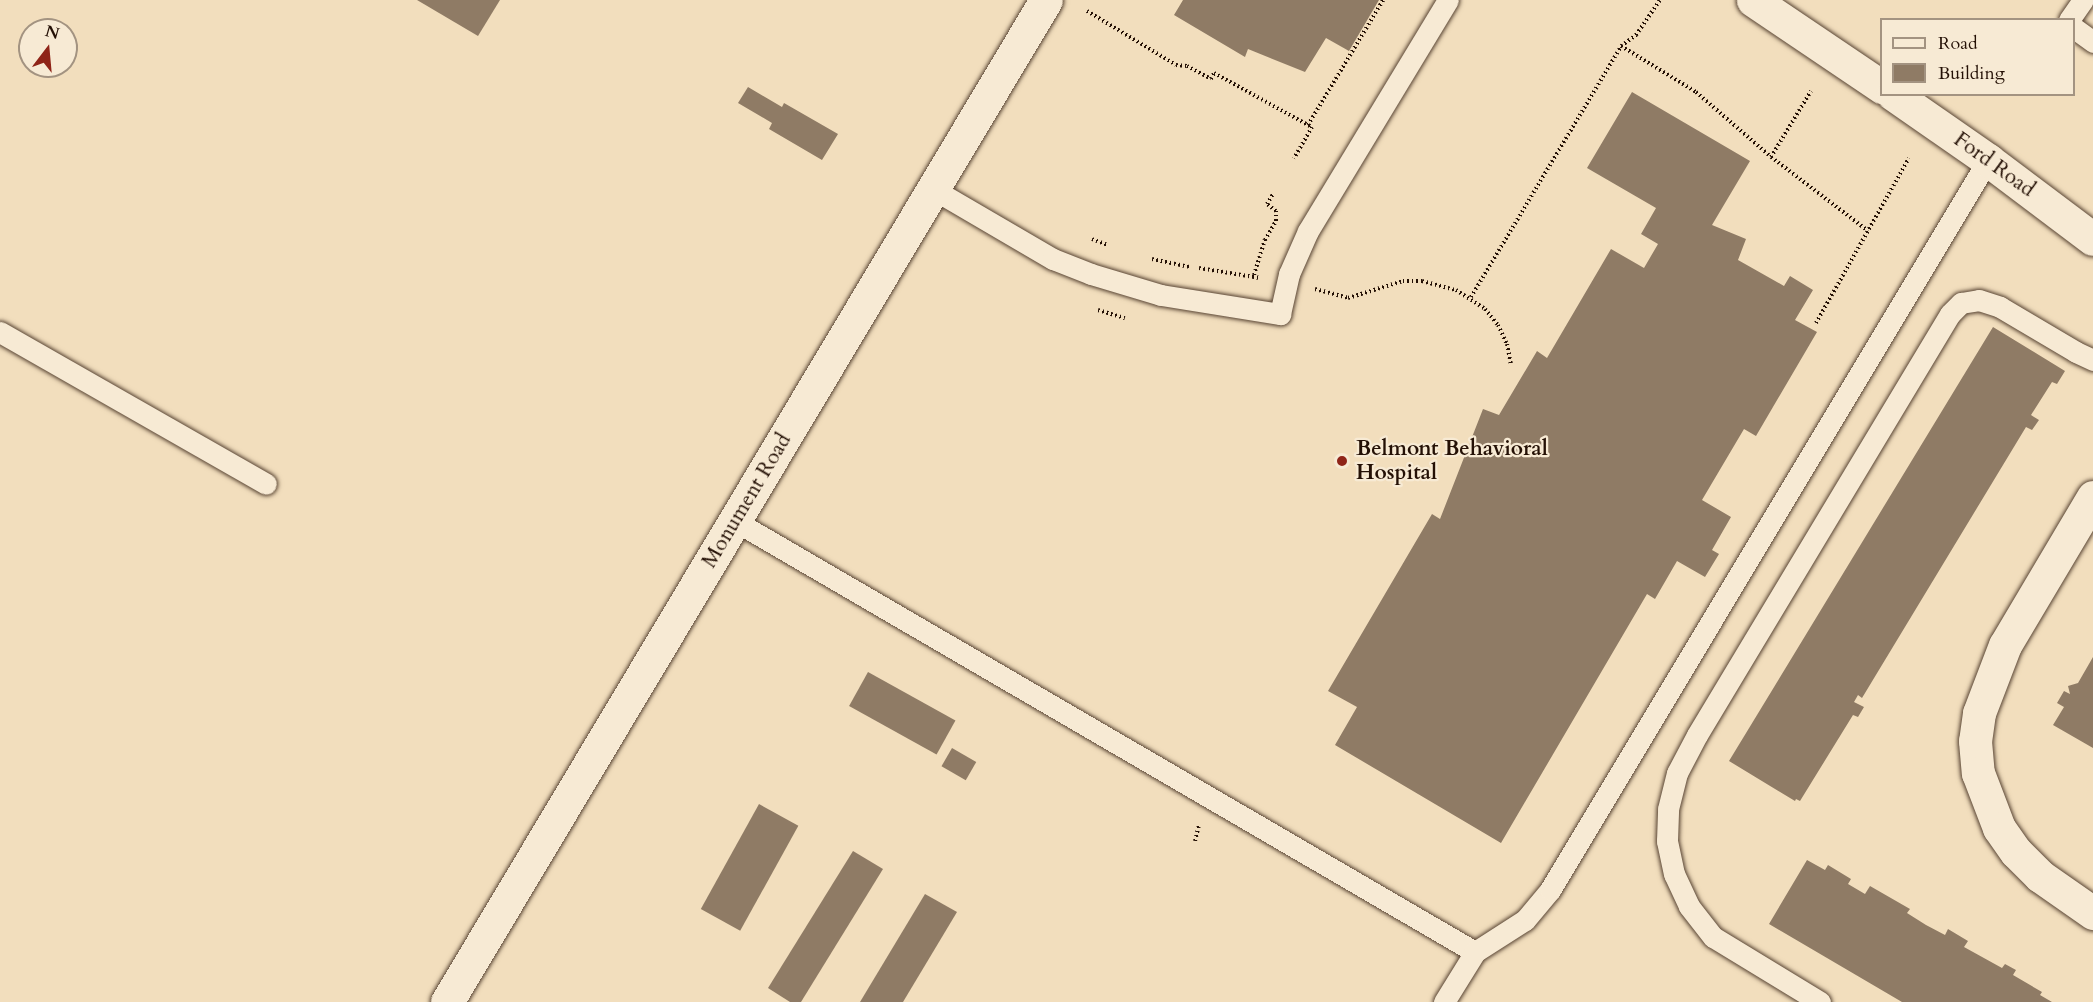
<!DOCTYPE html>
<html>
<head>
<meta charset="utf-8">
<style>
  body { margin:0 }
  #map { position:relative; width:2093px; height:1002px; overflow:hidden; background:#f2debd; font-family:Cardo,serif }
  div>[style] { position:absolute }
  .building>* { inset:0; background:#8f7b65; transform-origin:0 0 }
  .path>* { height:4px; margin-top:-2px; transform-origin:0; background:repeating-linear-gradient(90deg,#241005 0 1.5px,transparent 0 4.5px) }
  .roads { filter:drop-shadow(0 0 2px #584433) drop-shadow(0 0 2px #584433) }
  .service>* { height:21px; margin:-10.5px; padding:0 10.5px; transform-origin:10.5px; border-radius:10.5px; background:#f7ead4 }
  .minor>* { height:33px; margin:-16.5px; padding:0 16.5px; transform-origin:16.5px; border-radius:16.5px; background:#f7ead4 }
  .tertiary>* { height:33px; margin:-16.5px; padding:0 16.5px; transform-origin:16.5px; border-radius:16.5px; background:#f7ead4 }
  .secondary>* { height:33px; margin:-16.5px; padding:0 16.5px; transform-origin:16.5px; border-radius:16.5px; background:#f7ead4 }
  .dots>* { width:16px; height:16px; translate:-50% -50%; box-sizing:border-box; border:3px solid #f7ead4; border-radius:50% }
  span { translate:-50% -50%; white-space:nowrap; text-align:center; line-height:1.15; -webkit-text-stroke:4.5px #f7ead4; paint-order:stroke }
  .street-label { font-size:21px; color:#241005 }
  .poi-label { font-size:21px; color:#241005; font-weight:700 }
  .left { translate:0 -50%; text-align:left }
  .legend { position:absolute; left:1880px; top:18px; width:195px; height:78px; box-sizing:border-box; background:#f7ead4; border:2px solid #a39381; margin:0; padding:8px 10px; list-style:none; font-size:18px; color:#241005 }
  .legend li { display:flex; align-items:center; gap:12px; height:30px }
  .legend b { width:30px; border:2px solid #a39381 }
  .north { position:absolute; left:18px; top:18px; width:60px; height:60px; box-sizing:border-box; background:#f7ead4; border:2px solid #a39381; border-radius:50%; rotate:16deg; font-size:16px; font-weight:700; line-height:24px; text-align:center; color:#241005 }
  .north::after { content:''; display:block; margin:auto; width:21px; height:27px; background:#8f2418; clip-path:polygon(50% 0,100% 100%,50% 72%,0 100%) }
</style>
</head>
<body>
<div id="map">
  <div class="building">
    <div style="clip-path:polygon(417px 0,500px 0,478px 36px)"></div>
    <div style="clip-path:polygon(1183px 0,1379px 0,1349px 51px,1326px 38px,1305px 72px,1248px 49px,1245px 57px,1174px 15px)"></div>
    <div style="clip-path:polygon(748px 87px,782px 107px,784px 103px,838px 134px,822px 160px,769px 129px,772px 123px,738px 103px)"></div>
    <div style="clip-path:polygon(1632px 92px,1750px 161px,1712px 225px,1746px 239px,1738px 260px,1784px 286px,1790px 276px,1813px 290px,1795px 320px,1817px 332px,1756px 436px,1744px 429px,1702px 500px,1731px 517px,1712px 550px,1719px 554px,1705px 577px,1677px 561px,1655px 599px,1647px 594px,1501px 843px,1335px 745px,1357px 707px,1328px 691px,1432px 514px,1440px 519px,1483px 409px,1499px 415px,1537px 351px,1547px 358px,1611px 249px,1644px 268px,1658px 244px,1641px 234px,1656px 208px,1587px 168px)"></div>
    <div style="clip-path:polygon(1993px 327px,2065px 371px,2057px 384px,2052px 382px,2031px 415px,2039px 420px,2032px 430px,2026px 427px,1862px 698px,1858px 695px,1854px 702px,1864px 707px,1858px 717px,1853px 715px,1800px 801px,1796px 799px,1795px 801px,1729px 761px)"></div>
    <div style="clip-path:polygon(2093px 657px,2093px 748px,2053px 725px,2064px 707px,2057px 703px,2064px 691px,2070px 694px,2068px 686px,2078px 683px)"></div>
    <div style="left:868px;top:672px;width:100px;height:39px;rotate:29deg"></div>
    <div style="left:952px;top:748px;width:28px;height:21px;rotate:30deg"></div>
    <div style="left:759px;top:804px;width:45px;height:120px;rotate:29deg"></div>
    <div style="clip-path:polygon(853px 851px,883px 869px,801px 1002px,790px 1002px,768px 988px)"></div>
    <div style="clip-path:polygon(1807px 860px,1825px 870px,1828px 865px,1851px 879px,1848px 884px,1865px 894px,1870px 886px,1910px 909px,1907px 913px,1926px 925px,1945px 935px,1948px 929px,1968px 941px,1964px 947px,2002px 968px,2005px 964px,2016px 970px,2013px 975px,2042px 992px,2040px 995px,2052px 1002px,1902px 1002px,1769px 924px)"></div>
    <div style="clip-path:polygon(925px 894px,957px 912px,903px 1002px,860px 1002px)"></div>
  </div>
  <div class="path">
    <div style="left:1087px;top:11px;width:104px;rotate:31.2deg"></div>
    <div style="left:1176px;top:65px;width:11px;rotate:5deg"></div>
    <div style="left:1187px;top:66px;width:27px;rotate:28deg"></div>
    <div style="left:1211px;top:79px;width:7px;rotate:-63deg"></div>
    <div style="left:1214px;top:73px;width:112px;rotate:28.9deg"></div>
    <div style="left:1312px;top:127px;width:36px;rotate:120deg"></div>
    <div style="left:1621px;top:46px;width:88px;rotate:31.5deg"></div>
    <div style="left:1696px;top:92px;width:99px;rotate:40.9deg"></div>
    <div style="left:1771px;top:157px;width:77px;rotate:-58.8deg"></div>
    <div style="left:1308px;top:125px;width:146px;rotate:-59deg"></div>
    <div style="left:1771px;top:157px;width:122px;rotate:37.3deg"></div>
    <div style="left:1092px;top:239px;width:17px;rotate:21deg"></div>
    <div style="left:1152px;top:259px;width:38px;rotate:12deg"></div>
    <div style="left:1199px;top:268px;width:62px;rotate:9.3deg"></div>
    <div style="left:1254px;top:275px;width:37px;rotate:-73deg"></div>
    <div style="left:1265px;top:240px;width:22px;rotate:-60deg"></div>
    <div style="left:1276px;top:221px;width:10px;rotate:-90deg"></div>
    <div style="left:1276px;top:211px;width:11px;rotate:-142deg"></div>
    <div style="left:1267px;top:204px;width:12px;rotate:-59deg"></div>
    <div style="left:1315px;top:289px;width:34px;rotate:15deg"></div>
    <div style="left:1348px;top:298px;width:58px;rotate:-17.2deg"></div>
    <div style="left:1403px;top:281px;width:19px"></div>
    <div style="left:1422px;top:281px;width:35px;rotate:15deg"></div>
    <div style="left:1456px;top:290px;width:35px;rotate:33deg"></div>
    <div style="left:1485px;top:309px;width:21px;rotate:51deg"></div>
    <div style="left:1498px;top:325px;width:21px;rotate:65deg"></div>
    <div style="left:1507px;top:344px;width:20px;rotate:79deg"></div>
    <div style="left:1471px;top:297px;width:292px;rotate:-59.1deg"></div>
    <div style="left:1621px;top:46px;width:19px;rotate:-36deg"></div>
    <div style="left:1636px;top:35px;width:42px;rotate:-55.6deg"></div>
    <div style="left:1098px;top:310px;width:28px;rotate:17deg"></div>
    <div style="left:1816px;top:323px;width:189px;rotate:-60.6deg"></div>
    <div style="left:1195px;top:841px;width:16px;rotate:-76deg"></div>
  </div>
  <div class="roads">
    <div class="service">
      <div style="left:2069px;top:20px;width:24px;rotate:-55deg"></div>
      <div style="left:2074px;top:28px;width:24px;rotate:36deg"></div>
      <div style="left:933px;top:189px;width:139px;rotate:30.3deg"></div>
      <div style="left:1053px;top:259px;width:41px;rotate:21.5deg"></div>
      <div style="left:1091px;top:274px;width:73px;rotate:16.7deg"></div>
      <div style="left:1161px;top:295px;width:121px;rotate:9.1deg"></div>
      <div style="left:1280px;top:314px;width:41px;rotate:-77.3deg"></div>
      <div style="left:1289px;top:274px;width:47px;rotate:-66.2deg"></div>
      <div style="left:1308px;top:231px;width:270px;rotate:-58.8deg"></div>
      <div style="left:0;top:332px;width:306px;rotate:29.7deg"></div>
      <div style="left:735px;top:521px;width:856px;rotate:30.22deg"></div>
      <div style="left:1444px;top:1002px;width:59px;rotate:-58.2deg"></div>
      <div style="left:1475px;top:952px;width:59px;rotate:-32.6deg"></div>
      <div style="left:1525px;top:920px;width:39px;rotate:-50deg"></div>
      <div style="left:1550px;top:890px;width:851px;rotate:-59.04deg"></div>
      <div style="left:1820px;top:1002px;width:125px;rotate:-148.7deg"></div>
      <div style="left:1713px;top:937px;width:39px;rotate:-128deg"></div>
      <div style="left:1689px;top:906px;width:35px;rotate:-115deg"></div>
      <div style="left:1674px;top:874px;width:34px;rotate:-102deg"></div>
      <div style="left:1667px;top:841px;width:32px;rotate:-88deg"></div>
      <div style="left:1668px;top:809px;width:37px;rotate:-76deg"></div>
      <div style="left:1677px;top:773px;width:43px;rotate:-62.2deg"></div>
      <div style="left:1697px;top:735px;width:491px;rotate:-59deg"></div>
      <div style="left:1950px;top:314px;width:16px;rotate:-45deg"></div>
      <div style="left:1961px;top:303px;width:18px;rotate:-9deg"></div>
      <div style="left:1979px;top:300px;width:22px;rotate:18deg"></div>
      <div style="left:2000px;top:307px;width:88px;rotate:30.6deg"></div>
      <div style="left:2076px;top:352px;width:19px;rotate:25deg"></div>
    </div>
    <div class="minor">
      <div style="left:2093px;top:497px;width:172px;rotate:120.7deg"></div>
      <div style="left:2005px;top:645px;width:73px;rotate:110.9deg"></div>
      <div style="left:1979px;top:713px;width:28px;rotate:98deg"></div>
      <div style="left:1975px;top:741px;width:32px;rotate:85deg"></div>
      <div style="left:1978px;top:773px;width:59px;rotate:69.1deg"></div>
      <div style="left:1999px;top:828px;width:29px;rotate:55deg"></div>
      <div style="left:2016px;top:852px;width:34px;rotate:45deg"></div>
      <div style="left:2040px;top:876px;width:65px;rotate:34.9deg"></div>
    </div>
    <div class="tertiary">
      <div style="left:447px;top:1002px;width:1167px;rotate:-59.13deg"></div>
    </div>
    <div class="secondary">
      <div style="left:1753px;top:0;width:156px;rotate:34deg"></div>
      <div style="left:1893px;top:94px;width:116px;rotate:34.8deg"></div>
      <div style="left:1988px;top:160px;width:131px;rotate:37deg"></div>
    </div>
  </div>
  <div class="dots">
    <div style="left:1342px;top:461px;background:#8f2418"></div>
  </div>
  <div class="street-label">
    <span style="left:1994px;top:165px;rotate:36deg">Ford Road</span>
    <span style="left:747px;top:501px;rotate:-59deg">Monument Road</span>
  </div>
  <div class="poi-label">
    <span class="left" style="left:1356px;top:461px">Belmont Behavioral<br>Hospital</span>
  </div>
  <ul class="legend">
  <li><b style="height:8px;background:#f7ead4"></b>Road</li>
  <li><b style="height:16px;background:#8f7b65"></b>Building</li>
  </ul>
  <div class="north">N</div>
</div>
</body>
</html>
